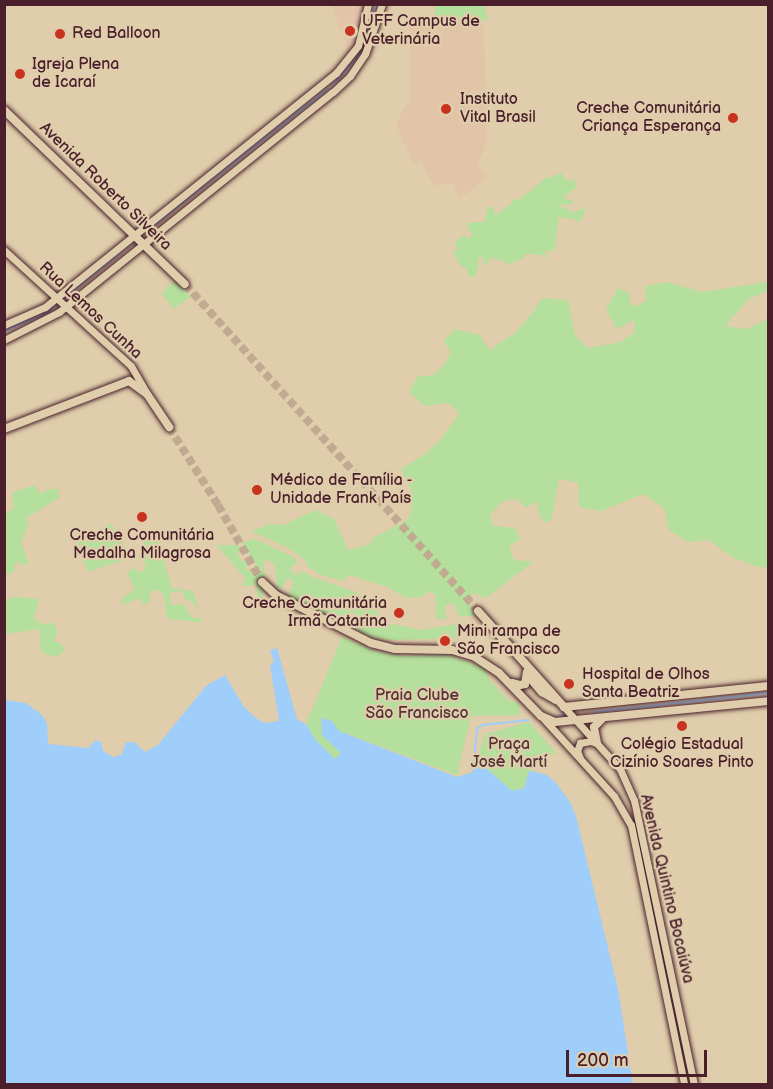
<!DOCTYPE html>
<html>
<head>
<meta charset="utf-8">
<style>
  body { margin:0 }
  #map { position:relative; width:773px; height:1089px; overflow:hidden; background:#dfcdab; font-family:"Balsamiq Sans",sans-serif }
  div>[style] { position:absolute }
  .built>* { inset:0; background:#e2c4a8 }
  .green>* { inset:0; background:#b5df9c }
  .water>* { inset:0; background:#9fcefb }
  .stream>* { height:1.5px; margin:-0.75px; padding:0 0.75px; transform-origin:0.75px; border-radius:0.75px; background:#9fcefb }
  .primary-tunnel>* { height:8px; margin-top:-4px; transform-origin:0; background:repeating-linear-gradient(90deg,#c1aa91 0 8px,transparent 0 12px) }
  .roads { filter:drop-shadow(0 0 2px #4a1f2b) drop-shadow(0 0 2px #4a1f2b) }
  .secondary>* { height:7px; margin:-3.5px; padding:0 3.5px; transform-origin:3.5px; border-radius:3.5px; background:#dfcdab }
  .primary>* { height:8px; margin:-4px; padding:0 4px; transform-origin:4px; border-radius:4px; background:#dfcdab }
  .dots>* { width:16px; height:16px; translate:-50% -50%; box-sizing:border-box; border:3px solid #dfcdab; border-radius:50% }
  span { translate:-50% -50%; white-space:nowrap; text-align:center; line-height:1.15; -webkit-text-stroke:4.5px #dfcdab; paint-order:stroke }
  .poi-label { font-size:16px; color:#4a1f2b }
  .left { translate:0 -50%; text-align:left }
  .right { translate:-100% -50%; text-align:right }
  .street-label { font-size:16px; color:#4a1f2b }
  .park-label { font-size:16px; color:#553236 }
  .frame { position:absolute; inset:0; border:6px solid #4a1f2b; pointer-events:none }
  .scale { position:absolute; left:566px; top:1050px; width:141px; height:27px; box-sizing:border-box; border:3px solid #4a1f2b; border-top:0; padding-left:8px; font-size:18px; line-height:21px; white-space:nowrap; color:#4a1f2b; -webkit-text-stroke:4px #dfcdab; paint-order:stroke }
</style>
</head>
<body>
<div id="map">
  <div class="built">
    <div style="clip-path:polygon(331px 5px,365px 5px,357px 37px,349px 51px)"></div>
    <div style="clip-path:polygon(414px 19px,482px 23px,484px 26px,487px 143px,478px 163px,486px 178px,459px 199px,453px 184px,433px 185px,421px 161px,413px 164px,396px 124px,406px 104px,410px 103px,409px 24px,410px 20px)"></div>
  </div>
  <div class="green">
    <div style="clip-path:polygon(435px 5px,484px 5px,488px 20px,434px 16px)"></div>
    <div style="clip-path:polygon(561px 172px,567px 181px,573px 179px,577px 187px,564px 197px,567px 201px,573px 199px,573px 204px,558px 205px,560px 208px,564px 206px,565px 209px,570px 209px,570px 213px,586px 208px,582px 220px,576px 222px,575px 219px,559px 217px,555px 250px,545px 251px,546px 260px,543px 255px,525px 254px,524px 258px,509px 264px,491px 257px,487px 265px,482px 263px,485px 259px,480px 256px,477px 262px,479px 264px,475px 277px,469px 277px,466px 268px,461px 266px,453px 252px,458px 249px,454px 243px,459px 238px,465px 235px,469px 239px,473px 234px,469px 231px,467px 223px,484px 222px,488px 206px,495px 208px,493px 211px,496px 215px,512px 203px,511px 200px,520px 199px,547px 177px,551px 178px)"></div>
    <div style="clip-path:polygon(174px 280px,191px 296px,174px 309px,162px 294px)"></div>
    <div style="clip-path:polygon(667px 282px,702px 292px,768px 282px,768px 290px,749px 299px,725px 326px,747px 329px,768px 319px,768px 568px,755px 566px,732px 557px,709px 540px,688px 542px,669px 530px,664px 508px,643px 494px,601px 511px,579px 507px,578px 483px,559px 479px,552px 519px,545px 523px,539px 515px,537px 501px,526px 508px,517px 499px,503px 501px,490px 514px,493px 526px,515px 528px,521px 539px,509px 546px,514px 560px,533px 562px,486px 598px,475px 593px,466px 599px,478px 615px,460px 617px,453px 603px,444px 606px,447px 619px,436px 619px,436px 595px,429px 591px,421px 597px,407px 598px,387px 587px,349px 575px,343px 581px,321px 575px,309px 568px,303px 558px,288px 548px,251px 531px,270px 524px,284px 525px,315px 510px,334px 519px,348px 550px,370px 544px,373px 538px,407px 520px,411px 512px,412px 493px,401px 469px,425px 454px,440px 440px,459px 414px,449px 403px,425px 406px,409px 392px,418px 376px,432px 376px,445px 364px,451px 352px,444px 341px,455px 329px,480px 335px,489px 350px,514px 334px,531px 315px,542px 298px,568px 300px,575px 335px,588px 348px,621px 342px,635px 332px,634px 320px,617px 329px,606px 309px,618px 288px,630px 294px,630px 303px,636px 307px,646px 300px,645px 286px)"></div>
    <div style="clip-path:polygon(34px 485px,41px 494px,49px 489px,58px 489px,60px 497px,25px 519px,29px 523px,21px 543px,29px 563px,22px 566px,19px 562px,14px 564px,15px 570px,5px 576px,5px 514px,14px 508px,12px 493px)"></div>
    <div style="clip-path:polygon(111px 523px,129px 555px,127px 559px,88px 572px,77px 542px)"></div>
    <div style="clip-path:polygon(148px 533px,156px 534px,172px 588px,193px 591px,199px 611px,192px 601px,185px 600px,182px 591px,171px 592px,170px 605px,183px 604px,192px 618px,202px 618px,201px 622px,167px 619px,164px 596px,159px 590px,149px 591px,151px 601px,143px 605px,140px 598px,121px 605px,122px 599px,135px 589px,127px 574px,133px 568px,142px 573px,147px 564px,138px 558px)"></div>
    <div style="clip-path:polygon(255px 539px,295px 558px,297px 563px,290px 568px,296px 575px,304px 571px,310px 576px,358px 593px,387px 623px,386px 626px,393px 624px,421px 630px,463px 623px,460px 638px,390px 640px,368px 636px,352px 629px,358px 616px,351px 611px,344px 626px,288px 599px,293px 582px,288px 577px,281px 589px,277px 589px,275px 564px,266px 559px,263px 565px,266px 580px,262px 587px,263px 600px,258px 598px,256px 585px,242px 586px,245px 578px,216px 545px,237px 545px,241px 551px,237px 553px,241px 561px,245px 560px,248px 564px,246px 570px,252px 571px,256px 563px,242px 543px)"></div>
    <div style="clip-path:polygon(12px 597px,39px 599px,34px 618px,42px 624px,54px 623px,57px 633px,54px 642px,59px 642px,65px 649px,59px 656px,46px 655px,41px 650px,39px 629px,5px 634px,5px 601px)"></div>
    <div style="clip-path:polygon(342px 637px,375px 651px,405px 656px,444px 654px,481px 666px,488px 671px,488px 678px,509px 701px,519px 703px,520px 715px,471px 716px,457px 775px,339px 731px,322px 718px,341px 753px,335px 759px,315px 739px,306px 724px)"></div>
    <div style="clip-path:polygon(529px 722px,557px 754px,538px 755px,526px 785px,515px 792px,505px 787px,477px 760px,485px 734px)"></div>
  </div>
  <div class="water">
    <div style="clip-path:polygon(277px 648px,297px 719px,307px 725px,315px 739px,335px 759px,341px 753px,322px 735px,321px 718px,332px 721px,339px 731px,457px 777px,473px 772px,477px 760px,512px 791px,524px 788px,529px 772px,532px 771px,547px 775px,556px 783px,570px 802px,576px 816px,618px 989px,633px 1084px,5px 1084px,5px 700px,26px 703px,42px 715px,47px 723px,48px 744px,88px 748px,96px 740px,101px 742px,103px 751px,113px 757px,121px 755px,126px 742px,134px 742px,145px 752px,158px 745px,206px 686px,225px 675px,244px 707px,256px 718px,264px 723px,279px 721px,270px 665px,274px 662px,270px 650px)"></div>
  </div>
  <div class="stream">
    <div style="left:333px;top:85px;width:40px;rotate:-49deg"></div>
    <div style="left:359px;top:55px;width:53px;rotate:-72.6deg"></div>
    <div style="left:149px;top:229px;width:227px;rotate:-38deg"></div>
    <div style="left:63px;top:299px;width:89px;rotate:-39.1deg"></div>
    <div style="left:4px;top:331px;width:44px;rotate:-22.5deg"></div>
    <div style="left:45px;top:314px;width:16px;rotate:-40deg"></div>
    <div style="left:594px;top:712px;width:175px;rotate:-6.2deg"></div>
    <div style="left:558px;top:716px;width:9px;rotate:-6deg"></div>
    <div style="left:473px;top:772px;width:43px;rotate:-84.7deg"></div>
    <div style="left:477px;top:729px;width:6px;rotate:-39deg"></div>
    <div style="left:482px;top:725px;width:47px;rotate:-6.1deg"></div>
  </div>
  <div class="primary-tunnel">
    <div style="left:185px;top:284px;width:439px;rotate:48.1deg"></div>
    <div style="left:169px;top:427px;width:92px;rotate:57.9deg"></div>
    <div style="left:218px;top:505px;width:89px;rotate:60.3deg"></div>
  </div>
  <div class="roads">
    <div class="secondary">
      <div style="left:4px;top:250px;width:172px;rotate:42.4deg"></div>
      <div style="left:131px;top:366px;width:32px;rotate:60deg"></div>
      <div style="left:4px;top:325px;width:45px;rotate:-23.7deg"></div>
      <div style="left:45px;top:307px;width:373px;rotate:-38.8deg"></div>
      <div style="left:336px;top:73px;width:35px;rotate:-51deg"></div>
      <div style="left:358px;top:46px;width:43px;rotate:-76.6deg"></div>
      <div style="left:4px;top:340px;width:62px;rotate:-27deg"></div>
      <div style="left:59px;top:312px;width:351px;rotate:-38.8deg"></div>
      <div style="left:333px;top:92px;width:23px;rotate:-43deg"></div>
      <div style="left:350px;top:76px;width:27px;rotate:-56deg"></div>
      <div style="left:365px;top:54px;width:53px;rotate:-71.2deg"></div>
      <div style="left:564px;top:707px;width:84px;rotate:47.9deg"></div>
      <div style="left:620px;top:769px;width:34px;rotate:66deg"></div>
      <div style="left:634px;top:800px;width:290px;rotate:78.1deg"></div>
      <div style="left:542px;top:717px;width:107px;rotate:47.7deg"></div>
      <div style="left:614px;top:796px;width:34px;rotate:60deg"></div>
      <div style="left:631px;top:825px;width:264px;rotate:78.4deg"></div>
      <div style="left:580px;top:758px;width:8px;rotate:-113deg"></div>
      <div style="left:577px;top:751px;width:9px;rotate:-69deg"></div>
      <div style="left:580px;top:743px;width:10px;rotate:-11deg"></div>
      <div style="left:590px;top:741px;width:7px;rotate:16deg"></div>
    </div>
    <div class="primary">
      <div style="left:4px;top:110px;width:251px;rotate:43.9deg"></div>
      <div style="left:4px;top:429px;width:134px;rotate:-21deg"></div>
      <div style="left:129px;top:381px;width:22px;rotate:36deg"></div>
      <div style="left:147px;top:394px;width:40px;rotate:56deg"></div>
      <div style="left:262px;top:582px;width:19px;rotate:43deg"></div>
      <div style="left:276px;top:595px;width:106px;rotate:26.8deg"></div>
      <div style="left:371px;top:643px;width:25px;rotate:14deg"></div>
      <div style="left:395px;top:649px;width:57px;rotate:1deg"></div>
      <div style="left:452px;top:650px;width:22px;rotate:16deg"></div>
      <div style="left:473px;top:656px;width:31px;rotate:33deg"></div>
      <div style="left:499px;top:673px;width:60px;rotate:45.7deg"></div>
      <div style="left:541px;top:716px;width:15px;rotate:23deg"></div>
      <div style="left:555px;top:722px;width:214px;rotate:-5.6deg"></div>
      <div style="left:478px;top:611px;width:129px;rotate:48.1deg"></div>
      <div style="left:564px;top:707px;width:205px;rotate:-5.9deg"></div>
      <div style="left:527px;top:675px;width:23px;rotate:49deg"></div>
      <div style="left:542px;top:692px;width:16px;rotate:30deg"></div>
      <div style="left:512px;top:683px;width:8px;rotate:14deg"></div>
      <div style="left:520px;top:685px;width:5px;rotate:-11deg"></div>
      <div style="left:525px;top:684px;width:12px;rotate:-81deg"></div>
      <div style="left:597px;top:743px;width:16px;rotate:-101deg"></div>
      <div style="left:594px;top:727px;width:11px;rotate:-45deg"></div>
    </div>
  </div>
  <div class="dots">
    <div style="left:350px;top:31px;background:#c8321e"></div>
    <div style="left:60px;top:34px;background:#c8321e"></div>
    <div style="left:20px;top:74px;background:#c8321e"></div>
    <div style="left:446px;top:109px;background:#c8321e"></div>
    <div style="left:733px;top:118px;background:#c8321e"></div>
    <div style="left:257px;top:490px;background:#c8321e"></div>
    <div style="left:142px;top:517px;background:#c8321e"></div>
    <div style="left:399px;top:613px;background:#c8321e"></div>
    <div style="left:445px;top:641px;background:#c8321e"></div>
    <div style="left:569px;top:684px;background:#c8321e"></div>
    <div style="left:682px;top:726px;background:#c8321e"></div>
  </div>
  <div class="poi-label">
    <span class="left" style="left:362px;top:31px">UFF Campus de<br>Veterinária</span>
    <span class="left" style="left:72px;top:34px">Red Balloon</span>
    <span class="left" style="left:32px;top:74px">Igreja Plena<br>de Icaraí</span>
    <span class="left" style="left:460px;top:109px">Instituto<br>Vital Brasil</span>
    <span class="right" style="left:721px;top:118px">Creche Comunitária<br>Criança Esperança</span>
    <span class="left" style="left:270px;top:490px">Médico de Família -<br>Unidade Frank País</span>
    <span style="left:142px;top:545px">Creche Comunitária<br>Medalha Milagrosa</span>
    <span class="right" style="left:387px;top:613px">Creche Comunitária<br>Irmã Catarina</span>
    <span class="left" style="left:457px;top:641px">Mini rampa de<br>São Francisco</span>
    <span class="left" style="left:582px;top:684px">Hospital de Olhos<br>Santa Beatriz</span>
    <span style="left:682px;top:754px">Colégio Estadual<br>Cizínio Soares Pinto</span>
  </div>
  <div class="street-label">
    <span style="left:105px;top:187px;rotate:44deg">Avenida Roberto Silveira</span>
    <span style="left:90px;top:311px;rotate:43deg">Rua Lemos Cunha</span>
    <span style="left:666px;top:889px;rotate:77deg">Avenida Quintino Bocaiúva</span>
  </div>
  <div class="park-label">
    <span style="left:417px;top:705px">Praia Clube<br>São Francisco</span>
    <span style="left:509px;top:754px">Praça<br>José Martí</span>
  </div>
  <div class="frame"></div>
  <div class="scale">200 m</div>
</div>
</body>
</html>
